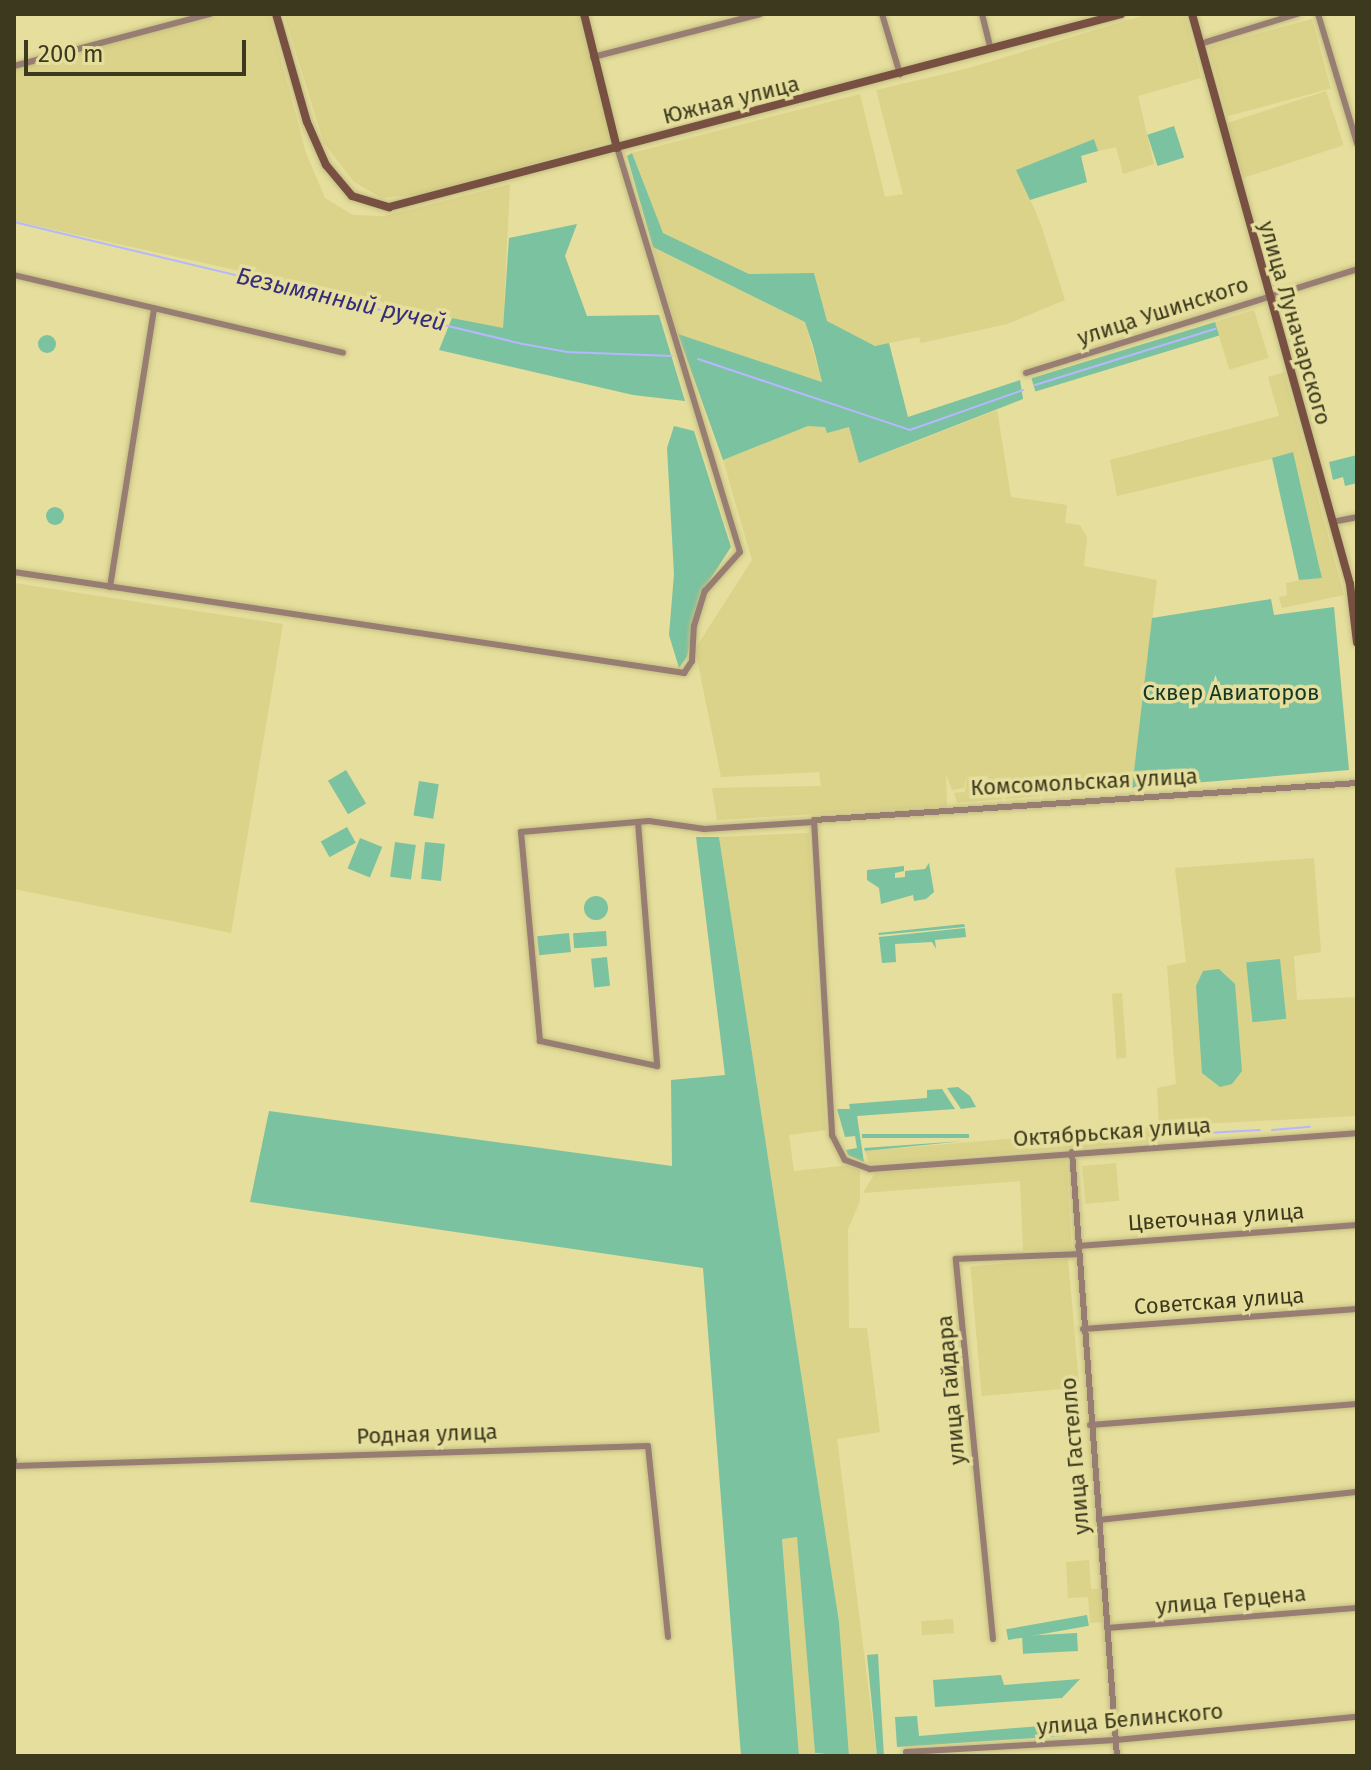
<!DOCTYPE html>
<html>
<head>
<meta charset="utf-8">
<style>
  body { margin:0 }
  #map { position:relative; width:1371px; height:1770px; overflow:hidden; background:#e5de9c; font-family:"Fira Sans",sans-serif }
  div>[style] { position:absolute }
  .built>* { inset:0; background:#dbd389; transform-origin:0 0 }
  .green>* { inset:0; background:#7bc2a0; transform-origin:0 0 }
  .round { border-radius:50% }
  .stream>* { height:2px; margin:-1px; padding:0 1px; transform-origin:1px; border-radius:1px; background:#b5b8fe }
  .roads { filter:drop-shadow(0 0 2px #c3bd83) drop-shadow(0 0 2px #c3bd83) }
  .street>* { height:6px; margin:-3px; padding:0 3px; transform-origin:3px; border-radius:3px; background:#987d72 }
  .secondary>* { height:8px; margin:-4px; padding:0 4px; transform-origin:4px; border-radius:4px; background:#775041 }
  span { translate:-50% -50%; white-space:nowrap; text-align:center; line-height:1.15; -webkit-text-stroke:7px #e5de9c; paint-order:stroke }
  .street-label { font-size:22px; color:#3c391e }
  .park-label { font-size:22px; color:#133828 }
  .water-label { font-size:24px; color:#352c7b; font-style:italic }
  .frame { position:absolute; inset:0; border:16px solid #3c391e; pointer-events:none }
  .scale { position:absolute; left:24px; top:40px; width:222px; height:36px; box-sizing:border-box; border:4px solid #3c391e; border-top:0; padding-left:10px; font-size:24px; line-height:28px; white-space:nowrap; color:#3c391e; -webkit-text-stroke:6px #e5de9c; paint-order:stroke }
</style>
</head>
<body>
<div id="map">
  <div class="built">
    <div style="clip-path:polygon(222px 14px,269px 14px,306px 153px,325px 198px,353px 215px,384px 216px,510px 184px,503px 329px,14px 221px,14px 69px)"></div>
    <div style="clip-path:polygon(284px 14px,582px 14px,612px 141px,431px 193px,382px 198px,354px 182px,324px 143px)"></div>
    <div style="clip-path:polygon(1148px 14px,1185px 14px,1201px 78px,1138px 96px,1154px 164px,1123px 174px,1116px 147px,1098px 151px,1094px 139px,1017px 170px,1040px 222px,1065px 300px,1007px 324px,921px 343px,919px 337px,875px 346px,827px 321px,814px 273px,749px 274px,663px 233px,632px 153px,860px 94px,885px 197px,903px 194px,876px 90px,969px 68px)"></div>
    <div style="left:1312px;top:19px;width:72px;height:107px;rotate:75deg"></div>
    <div style="left:1326px;top:91px;width:57px;height:105px;rotate:72deg"></div>
    <div style="clip-path:polygon(653px 247px,805px 322px,822px 382px,678px 334px)"></div>
    <div style="left:1254px;top:310px;width:50px;height:41px;rotate:73deg"></div>
    <div style="clip-path:polygon(1284px 372px,1344px 595px,1282px 608px,1279px 597px,1287px 595px,1286px 583px,1311px 578px,1283px 456px,1117px 496px,1110px 460px,1279px 416px,1268px 377px)"></div>
    <div style="clip-path:polygon(997px 410px,1011px 497px,1067px 505px,1065px 523px,1080px 525px,1087px 537px,1084px 566px,1157px 580px,1132px 788px,957px 803px,954px 793px,965px 792px,967px 774px,964px 788px,952px 790px,946px 774px,947px 806px,717px 820px,712px 788px,821px 786px,819px 772px,721px 777px,695px 649px,752px 560px,723px 460px,808px 426px,849px 426px,860px 463px)"></div>
    <div style="clip-path:polygon(14px 583px,283px 624px,231px 933px,14px 889px)"></div>
    <div style="clip-path:polygon(809px 833px,826px 1130px,789px 1135px,794px 1171px,860px 1164px,860px 1201px,848px 1229px,849px 1328px,867px 1328px,880px 1432px,837px 1439px,877px 1756px,849px 1756px,839px 1622px,719px 837px)"></div>
    <div style="clip-path:polygon(1314px 858px,1321px 952px,1294px 956px,1297px 1000px,1357px 997px,1357px 1116px,1160px 1126px,1160px 1141px,869px 1164px,865px 1151px,1159px 1126px,1157px 1088px,1176px 1084px,1167px 966px,1186px 962px,1175px 868px)"></div>
    <div style="left:1122px;top:993px;width:65px;height:10px;rotate:86deg"></div>
    <div style="clip-path:polygon(1066px 1157px,1072px 1251px,1023px 1250px,1020px 1181px,863px 1193px,875px 1173px)"></div>
    <div style="left:1116px;top:1163px;width:38px;height:34px;rotate:85deg"></div>
    <div style="left:1068px;top:1258px;width:130px;height:98px;rotate:85deg"></div>
    <div style="clip-path:polygon(798px 1537px,815px 1753px,816px 1756px,799px 1756px,782px 1538px)"></div>
    <div style="clip-path:polygon(1089px 1560px,1091px 1589px,1101px 1589px,1105px 1622px,1090px 1623px,1088px 1597px,1068px 1598px,1066px 1562px)"></div>
    <div style="left:953px;top:1619px;width:14px;height:32px;rotate:86deg"></div>
  </div>
  <div class="green">
    <div style="left:1174px;top:126px;width:33px;height:28px;rotate:72deg"></div>
    <div style="clip-path:polygon(1094px 139px,1098px 151px,1081px 156px,1087px 182px,1030px 200px,1016px 170px)"></div>
    <div style="clip-path:polygon(632px 153px,663px 233px,749px 274px,814px 273px,827px 321px,875px 346px,889px 343px,908px 417px,1020px 380px,1023px 399px,859px 463px,849px 427px,827px 433px,825px 427px,808px 426px,723px 460px,678px 334px,822px 382px,813px 346px,805px 322px,653px 247px,627px 156px)"></div>
    <div style="clip-path:polygon(577px 224px,565px 256px,587px 316px,659px 315px,685px 401px,633px 395px,439px 350px,452px 318px,503px 328px,509px 238px)"></div>
    <div style="left:1215px;top:322px;width:14px;height:192px;rotate:73deg"></div>
    <div class="round" style="left:38px;top:335px;width:18px;height:18px"></div>
    <div style="clip-path:polygon(674px 426px,694px 431px,731px 547px,700px 595px,687px 657px,679px 668px,669px 635px,674px 574px,667px 448px)"></div>
    <div style="clip-path:polygon(1293px 452px,1319px 566px,1322px 578px,1299px 580px,1272px 458px)"></div>
    <div style="clip-path:polygon(1357px 455px,1357px 483px,1345px 486px,1343px 477px,1333px 480px,1329px 462px)"></div>
    <div class="round" style="left:46px;top:507px;width:18px;height:18px"></div>
    <div style="clip-path:polygon(1271px 599px,1274px 615px,1334px 607px,1349px 770px,1132px 788px,1152px 618px)"></div>
    <div style="left:346px;top:770px;width:39px;height:21px;rotate:59deg"></div>
    <div style="left:419px;top:781px;width:20px;height:35px;rotate:9deg"></div>
    <div style="left:347px;top:827px;width:18px;height:30px;rotate:61deg"></div>
    <div style="clip-path:polygon(696px 837px,719px 837px,839px 1622px,849px 1756px,815px 1753px,797px 1537px,782px 1539px,799px 1756px,741px 1756px,703px 1268px,250px 1202px,269px 1111px,672px 1166px,671px 1080px,725px 1075px)"></div>
    <div style="left:360px;top:838px;width:24px;height:33px;rotate:22deg"></div>
    <div style="left:395px;top:842px;width:21px;height:35px;rotate:8deg"></div>
    <div style="left:425px;top:842px;width:20px;height:37px;rotate:6deg"></div>
    <div style="clip-path:polygon(929px 863px,934px 892px,926px 899px,914px 901px,913px 895px,881px 904px,879px 888px,867px 880px,867px 870px,904px 866px,904px 871px,895px 873px,895px 878px,905px 877px,905px 871px,925px 869px)"></div>
    <div class="round" style="left:584px;top:896px;width:24px;height:24px"></div>
    <div style="clip-path:polygon(964px 924px,965px 927px,879px 935px,878px 933px)"></div>
    <div style="clip-path:polygon(965px 928px,966px 937px,935px 940px,936px 949px,932px 942px,895px 944px,896px 962px,882px 963px,879px 937px)"></div>
    <div style="left:606px;top:931px;width:15px;height:33px;rotate:86deg"></div>
    <div style="left:569px;top:933px;width:19px;height:32px;rotate:84deg"></div>
    <div style="left:607px;top:957px;width:29px;height:16px;rotate:84deg"></div>
    <div style="left:1280px;top:959px;width:60px;height:34px;rotate:84deg"></div>
    <div style="clip-path:polygon(1219px 969px,1235px 984px,1242px 1071px,1232px 1084px,1220px 1087px,1202px 1073px,1196px 986px,1203px 971px)"></div>
    <div style="clip-path:polygon(958px 1087px,970px 1096px,976px 1107px,961px 1109px,947px 1088px)"></div>
    <div style="clip-path:polygon(942px 1089px,955px 1109px,857px 1116px,864px 1162px,848px 1155px,846px 1150px,857px 1148px,855px 1136px,845px 1137px,837px 1109px,850px 1109px,849px 1104px,927px 1098px,927px 1090px)"></div>
    <div style="left:969px;top:1134px;width:4px;height:107px;rotate:90deg"></div>
    <div style="clip-path:polygon(964px 1141px,865px 1151px,864px 1148px)"></div>
    <div style="left:1087px;top:1615px;width:11px;height:82px;rotate:80deg"></div>
    <div style="left:1077px;top:1633px;width:18px;height:55px;rotate:87deg"></div>
    <div style="clip-path:polygon(878px 1654px,881px 1707px,884px 1756px,877px 1756px,867px 1655px)"></div>
    <div style="clip-path:polygon(1001px 1675px,1004px 1685px,1080px 1679px,1062px 1698px,935px 1707px,933px 1680px)"></div>
    <div style="clip-path:polygon(917px 1716px,919px 1736px,1065px 1724px,1066px 1736px,897px 1747px,895px 1717px)"></div>
  </div>
  <div class="stream">
    <div style="left:14px;top:222px;width:523px;rotate:13.48deg"></div>
    <div style="left:523px;top:344px;width:45px;rotate:10.3deg"></div>
    <div style="left:567px;top:352px;width:105px;rotate:2.2deg"></div>
    <div style="left:698px;top:359px;width:224px;rotate:18.5deg"></div>
    <div style="left:910px;top:430px;width:120px;rotate:-19.5deg"></div>
    <div style="left:1035px;top:385px;width:189px;rotate:-17.3deg"></div>
    <div style="left:1272px;top:1130px;width:38px;rotate:-5deg"></div>
    <div style="left:1169px;top:1135px;width:91px;rotate:-3.1deg"></div>
  </div>
  <div class="roads">
    <div class="street">
      <div style="left:882px;top:14px;width:63px;rotate:73.3deg"></div>
      <div style="left:982px;top:14px;width:36px;rotate:76deg"></div>
      <div style="left:1318px;top:14px;width:135px;rotate:73.2deg"></div>
      <div style="left:1200px;top:44px;width:102px;rotate:-17.2deg"></div>
      <div style="left:593px;top:57px;width:172px;rotate:-14.4deg"></div>
      <div style="left:14px;top:66px;width:203px;rotate:-14.9deg"></div>
      <div style="left:14px;top:275px;width:338px;rotate:13.3deg"></div>
      <div style="left:1026px;top:373px;width:347px;rotate:-17.4deg"></div>
      <div style="left:1332px;top:522px;width:25px;rotate:-11deg"></div>
      <div style="left:14px;top:572px;width:678px;rotate:8.57deg"></div>
      <div style="left:684px;top:673px;width:14px;rotate:-56deg"></div>
      <div style="left:692px;top:661px;width:35px;rotate:-87deg"></div>
      <div style="left:694px;top:626px;width:37px;rotate:-73deg"></div>
      <div style="left:705px;top:591px;width:52px;rotate:-48.1deg"></div>
      <div style="left:740px;top:552px;width:422px;rotate:-106.9deg"></div>
      <div style="left:110px;top:587px;width:282px;rotate:-81deg"></div>
      <div style="left:1357px;top:783px;width:544px;rotate:176.1deg"></div>
      <div style="left:814px;top:820px;width:316px;rotate:86.7deg"></div>
      <div style="left:832px;top:1135px;width:28px;rotate:63deg"></div>
      <div style="left:845px;top:1160px;width:27px;rotate:20deg"></div>
      <div style="left:870px;top:1169px;width:488px;rotate:-4.2deg"></div>
      <div style="left:638px;top:822px;width:245px;rotate:85.5deg"></div>
      <div style="left:657px;top:1066px;width:120px;rotate:-167.9deg"></div>
      <div style="left:540px;top:1041px;width:210px;rotate:-95.2deg"></div>
      <div style="left:521px;top:832px;width:128px;rotate:-4.9deg"></div>
      <div style="left:649px;top:821px;width:56px;rotate:8.3deg"></div>
      <div style="left:704px;top:829px;width:110px;rotate:-3.6deg"></div>
      <div style="left:1072px;top:1152px;width:606px;rotate:85.74deg"></div>
      <div style="left:1078px;top:1246px;width:280px;rotate:-4.3deg"></div>
      <div style="left:1083px;top:1329px;width:275px;rotate:-4.2deg"></div>
      <div style="left:1090px;top:1425px;width:268px;rotate:-4.5deg"></div>
      <div style="left:14px;top:1460px;width:6px;rotate:90deg"></div>
      <div style="left:14px;top:1466px;width:634px;rotate:-1.81deg"></div>
      <div style="left:648px;top:1446px;width:192px;rotate:84deg"></div>
      <div style="left:1099px;top:1520px;width:260px;rotate:-6.2deg"></div>
      <div style="left:1107px;top:1628px;width:251px;rotate:-4.6deg"></div>
      <div style="left:993px;top:1639px;width:382px;rotate:-95.6deg"></div>
      <div style="left:956px;top:1259px;width:123px;rotate:-2.3deg"></div>
      <div style="left:906px;top:1752px;width:210px;rotate:-3.3deg"></div>
      <div style="left:1116px;top:1740px;width:242px;rotate:-5.5deg"></div>
    </div>
    <div class="secondary">
      <div style="left:276px;top:14px;width:112px;rotate:74deg"></div>
      <div style="left:307px;top:122px;width:47px;rotate:66.2deg"></div>
      <div style="left:326px;top:165px;width:40px;rotate:50deg"></div>
      <div style="left:352px;top:196px;width:39px;rotate:17deg"></div>
      <div style="left:389px;top:207px;width:757px;rotate:-14.77deg"></div>
      <div style="left:584px;top:14px;width:138px;rotate:76.2deg"></div>
      <div style="left:1192px;top:14px;width:591px;rotate:74.51deg"></div>
      <div style="left:1350px;top:584px;width:59px;rotate:83.2deg"></div>
    </div>
  </div>
  <div class="street-label">
    <span style="left:731px;top:100px;rotate:-14deg">Южная улица</span>
    <span style="left:1163px;top:311px;rotate:-18deg">улица Ушинского</span>
    <span style="left:1295px;top:323px;rotate:74deg">улица Луначарского</span>
    <span style="left:1084px;top:782px;rotate:-3deg">Комсомольская улица</span>
    <span style="left:1112px;top:1132px;rotate:-4deg">Октябрьская улица</span>
    <span style="left:1216px;top:1217px;rotate:-4deg">Цветочная улица</span>
    <span style="left:1219px;top:1301px;rotate:-4deg">Советская улица</span>
    <span style="left:951px;top:1390px;rotate:-95deg">улица Гайдара</span>
    <span style="left:427px;top:1434px;rotate:-2deg">Родная улица</span>
    <span style="left:1075px;top:1456px;rotate:-95deg">улица Гастелло</span>
    <span style="left:1231px;top:1600px;rotate:-5deg">улица Герцена</span>
    <span style="left:1130px;top:1719px;rotate:-5deg">улица Белинского</span>
  </div>
  <div class="park-label">
    <span style="left:1231px;top:693px">Сквер Авиаторов</span>
  </div>
  <div class="water-label">
    <span style="left:341px;top:300px;rotate:13deg">Безымянный ручей</span>
  </div>
  <div class="frame"></div>
  <div class="scale">200 m</div>
</div>
</body>
</html>
